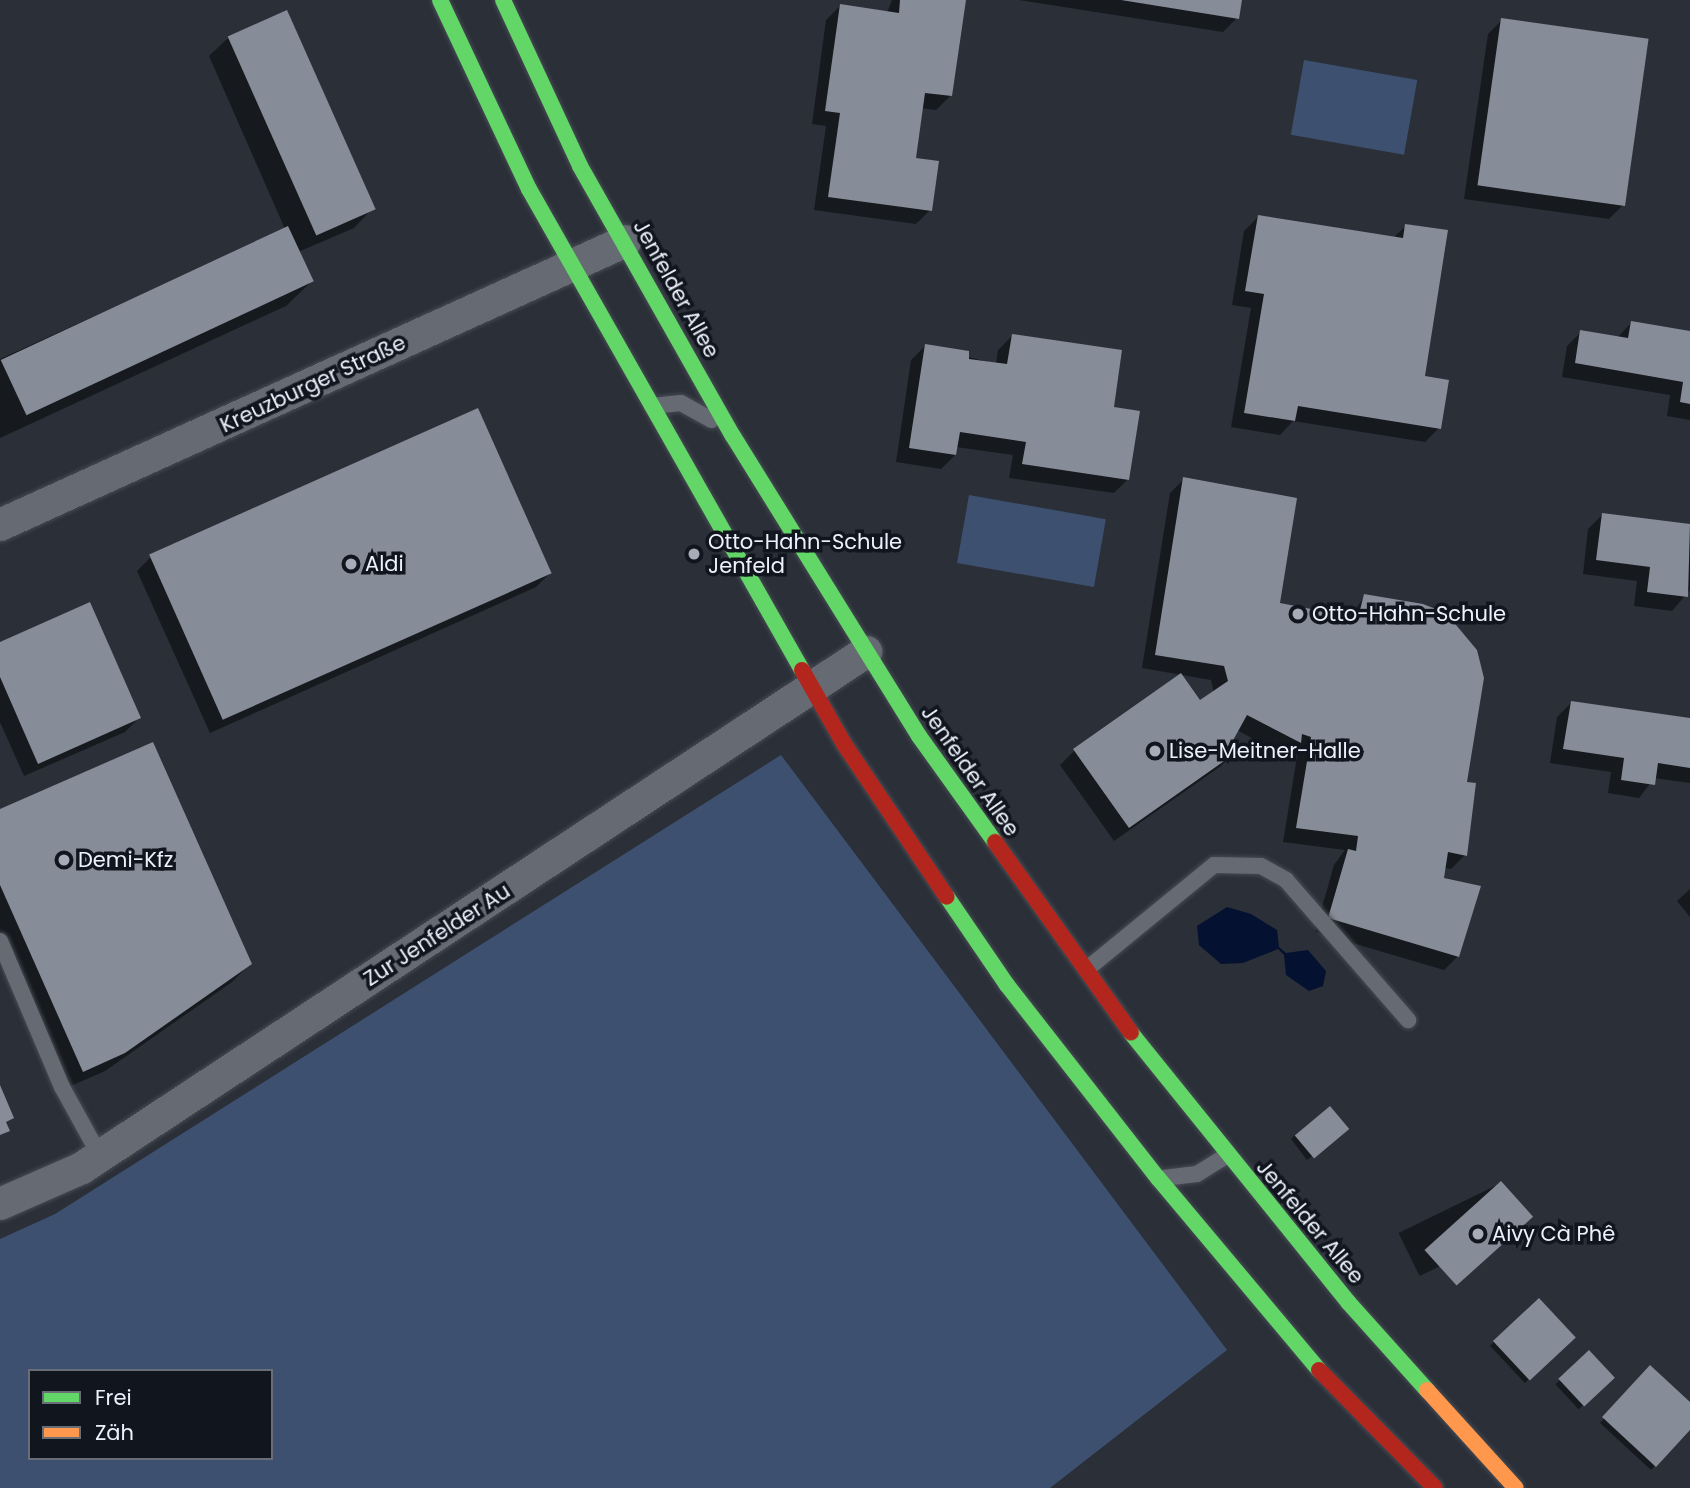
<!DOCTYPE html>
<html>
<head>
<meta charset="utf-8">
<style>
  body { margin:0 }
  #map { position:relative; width:1690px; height:1488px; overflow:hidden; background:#2a2f38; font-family:Poppins,sans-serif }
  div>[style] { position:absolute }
  .green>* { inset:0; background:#3e5070; transform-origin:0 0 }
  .water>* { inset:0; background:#051130 }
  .shadow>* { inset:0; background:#0007; transform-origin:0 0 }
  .building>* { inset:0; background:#868c98; transform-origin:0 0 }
  .roads { filter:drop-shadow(0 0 2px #474b53) drop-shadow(0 0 2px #474b53) }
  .lane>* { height:16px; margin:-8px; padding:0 8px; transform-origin:8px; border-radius:8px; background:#666b73 }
  .street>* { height:32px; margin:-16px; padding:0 16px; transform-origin:16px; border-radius:16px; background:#666b73 }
  .fast>* { height:16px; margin:-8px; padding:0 8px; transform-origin:8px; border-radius:8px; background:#63d668 }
  .slow>* { height:16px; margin:-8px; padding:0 8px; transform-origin:8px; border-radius:8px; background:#ff974d }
  .jam>* { height:16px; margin:-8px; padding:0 8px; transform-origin:8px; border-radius:8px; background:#b3261e }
  .dots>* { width:19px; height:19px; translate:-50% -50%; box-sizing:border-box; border:4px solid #11151d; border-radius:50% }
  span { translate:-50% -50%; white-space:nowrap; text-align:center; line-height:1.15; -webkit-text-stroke:7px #11151d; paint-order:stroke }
  .street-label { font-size:21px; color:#ebf1fd }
  .poi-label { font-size:21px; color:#ebf1fd }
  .left { translate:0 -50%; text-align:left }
  .legend { position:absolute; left:28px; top:1369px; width:245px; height:91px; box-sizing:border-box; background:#11151d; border:2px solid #686d77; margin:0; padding:9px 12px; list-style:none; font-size:21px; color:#ebf1fd }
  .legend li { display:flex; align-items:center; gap:14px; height:35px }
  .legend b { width:35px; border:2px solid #686d77 }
</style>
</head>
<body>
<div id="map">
  <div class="green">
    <div style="left:1304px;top:60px;width:115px;height:76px;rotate:10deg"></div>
    <div style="left:969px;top:495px;width:139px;height:69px;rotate:10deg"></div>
    <div style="clip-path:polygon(evenodd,781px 755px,1227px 1350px,1050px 1488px,0 1488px,0 1239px,55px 1214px,781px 755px,30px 1371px,271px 1371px,271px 1458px,30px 1458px,30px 1371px)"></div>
  </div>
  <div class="water">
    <div style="clip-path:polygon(1227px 907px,1251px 914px,1277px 930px,1279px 947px,1286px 953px,1308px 950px,1326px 971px,1323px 986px,1309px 991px,1286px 975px,1284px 955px,1278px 949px,1243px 963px,1221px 964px,1199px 945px,1197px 926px)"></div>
  </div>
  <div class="shadow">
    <div style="clip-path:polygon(892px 0,964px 0,950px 96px,936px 110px,921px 108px,914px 159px,930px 210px,916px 224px,814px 210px,826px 126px,812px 124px,826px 20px,840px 6px,887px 13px)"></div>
    <div style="clip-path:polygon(1019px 0,1240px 0,1237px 18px,1223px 32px)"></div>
    <div style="clip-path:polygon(1502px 20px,1623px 205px,1609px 219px,1464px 199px,1488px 34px)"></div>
    <div style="clip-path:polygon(228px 38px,372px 209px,354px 228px,298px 252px,312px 281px,286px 306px,0 438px,0 359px,285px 229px,209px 56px)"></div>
    <div style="clip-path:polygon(1258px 217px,1393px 238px,1406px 226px,1423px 377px,1439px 428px,1425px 442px,1293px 421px,1280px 435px,1231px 427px,1251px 308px,1232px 305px,1244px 231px)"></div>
    <div style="clip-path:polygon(1631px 323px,1690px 333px,1690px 420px,1667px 416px,1670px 395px,1562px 377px,1567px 346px,1581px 332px,1617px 338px)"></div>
    <div style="clip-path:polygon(1013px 335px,1112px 408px,1128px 479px,1114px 493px,1009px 478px,1013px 455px,956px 447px,955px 455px,941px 469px,896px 462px,911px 360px,925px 346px,996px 364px,998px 350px)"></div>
    <div style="clip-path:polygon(1184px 479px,1278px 605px,1349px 618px,1365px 596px,1465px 783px,1465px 855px,1451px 869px,1444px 868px,1442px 879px,1458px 956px,1444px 970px,1315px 932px,1334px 865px,1345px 850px,1283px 842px,1298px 751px,1292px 749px,1285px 756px,1237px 730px,1229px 744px,1235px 752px,1221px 766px,1114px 841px,1060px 765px,1074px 751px,1199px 702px,1214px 693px,1211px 680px,1142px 668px,1170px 493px)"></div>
    <div style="clip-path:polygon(1602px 515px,1690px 526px,1690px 590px,1672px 611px,1634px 606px,1637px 581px,1583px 574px,1588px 529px)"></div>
    <div style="clip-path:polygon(151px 557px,550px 573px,536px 587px,210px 733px,137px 571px)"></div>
    <div style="clip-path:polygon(0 644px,139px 718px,125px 732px,24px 776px,0 722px)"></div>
    <div style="clip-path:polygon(1571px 703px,1690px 720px,1690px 783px,1654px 778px,1639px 798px,1608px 793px,1611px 772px,1550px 763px,1557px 717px)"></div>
    <div style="clip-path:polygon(0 811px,250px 964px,232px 982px,105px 1071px,64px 1089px,0 944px)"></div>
    <div style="clip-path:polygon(1690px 889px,1690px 917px,1677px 901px)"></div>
    <div style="clip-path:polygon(1343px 1133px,1307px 1160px,1291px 1139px,1295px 1135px)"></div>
    <div style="left:1501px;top:1183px;width:48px;height:114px;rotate:64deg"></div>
    <div style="left:1539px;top:1300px;width:51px;height:67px;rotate:47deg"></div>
    <div style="left:1589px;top:1353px;width:34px;height:46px;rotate:47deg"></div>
    <div style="clip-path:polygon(1650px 1368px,1690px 1405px,1690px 1428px,1651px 1470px,1600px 1423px)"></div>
  </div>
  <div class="building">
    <div style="clip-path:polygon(900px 0,966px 0,952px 96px,925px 93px,916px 158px,939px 161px,932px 211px,828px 197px,840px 113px,825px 111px,840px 4px,899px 13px)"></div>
    <div style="clip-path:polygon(1121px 0,1242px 0,1239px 19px)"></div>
    <div style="left:287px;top:10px;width:218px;height:65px;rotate:66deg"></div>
    <div style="left:1501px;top:18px;width:149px;height:169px;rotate:8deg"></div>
    <div style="clip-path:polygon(1258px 215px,1403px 238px,1405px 224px,1448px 230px,1425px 376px,1449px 380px,1441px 429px,1298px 406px,1295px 421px,1244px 413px,1264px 294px,1245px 291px)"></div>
    <div style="left:288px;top:226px;width:61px;height:317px;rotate:65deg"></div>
    <div style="clip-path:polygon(1631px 321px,1690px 331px,1690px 404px,1680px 402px,1683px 382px,1575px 363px,1580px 330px,1628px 338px)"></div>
    <div style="clip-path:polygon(1012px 334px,1122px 350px,1114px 407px,1140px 411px,1129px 480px,1022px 464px,1026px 442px,960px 432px,956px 455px,909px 448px,925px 344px,969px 351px,969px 359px,1007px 364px)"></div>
    <div style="left:478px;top:408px;width:181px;height:360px;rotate:66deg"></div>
    <div style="clip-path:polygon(1183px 477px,1297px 498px,1280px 603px,1358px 618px,1364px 594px,1423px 604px,1446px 613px,1477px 650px,1484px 678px,1467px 782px,1476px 783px,1467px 856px,1448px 852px,1444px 878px,1481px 886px,1459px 957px,1328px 918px,1348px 849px,1356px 851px,1358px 836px,1296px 828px,1311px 737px,1302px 734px,1301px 743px,1247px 715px,1231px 744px,1237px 752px,1129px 828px,1073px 749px,1181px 673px,1200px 700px,1228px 681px,1224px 666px,1155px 655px)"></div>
    <div style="clip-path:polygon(1602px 513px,1690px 524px,1688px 597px,1647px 592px,1650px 567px,1596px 560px)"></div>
    <div style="clip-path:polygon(90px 602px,141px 718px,38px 764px,0 677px,0 642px)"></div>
    <div style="clip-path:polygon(1571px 701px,1690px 718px,1690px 768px,1658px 763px,1655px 785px,1621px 780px,1624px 758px,1563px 749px)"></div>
    <div style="clip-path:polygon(153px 742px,252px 964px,125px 1053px,83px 1072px,0 885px,0 809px)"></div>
    <div style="clip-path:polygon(0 1085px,14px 1118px,6px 1122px,10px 1131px,0 1135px)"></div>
    <div style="left:1330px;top:1106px;width:30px;height:46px;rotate:50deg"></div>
    <div style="left:1501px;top:1181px;width:48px;height:103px;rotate:48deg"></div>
    <div style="left:1539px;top:1298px;width:54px;height:63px;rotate:47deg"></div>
    <div style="left:1589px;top:1350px;width:38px;height:42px;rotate:47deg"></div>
    <div style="clip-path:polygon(1650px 1365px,1690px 1402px,1690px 1430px,1656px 1467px,1602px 1417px)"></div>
  </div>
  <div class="roads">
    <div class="lane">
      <div style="left:652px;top:406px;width:29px;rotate:-6deg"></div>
      <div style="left:681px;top:403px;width:35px;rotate:29deg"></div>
      <div style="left:0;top:941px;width:159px;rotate:67deg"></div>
      <div style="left:62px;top:1087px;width:79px;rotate:61.2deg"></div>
      <div style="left:1087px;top:969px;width:164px;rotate:-39.3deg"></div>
      <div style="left:1214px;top:865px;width:47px;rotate:1.2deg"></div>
      <div style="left:1261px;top:866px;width:29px;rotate:29deg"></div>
      <div style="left:1286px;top:880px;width:186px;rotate:48.9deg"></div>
      <div style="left:1164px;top:1178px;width:33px;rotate:-7deg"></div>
      <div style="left:1197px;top:1174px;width:36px;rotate:-32deg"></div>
    </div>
    <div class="street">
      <div style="left:0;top:525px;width:687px;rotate:-24.4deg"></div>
      <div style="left:0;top:1204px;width:90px;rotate:-23.7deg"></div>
      <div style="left:82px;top:1168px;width:939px;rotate:-33.35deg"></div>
    </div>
    <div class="fast">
      <div style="left:440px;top:0;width:209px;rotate:64.8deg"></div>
      <div style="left:529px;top:189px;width:553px;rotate:60.42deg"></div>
      <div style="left:503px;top:0;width:183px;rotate:65.1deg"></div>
      <div style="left:580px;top:166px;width:310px;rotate:60.5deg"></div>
      <div style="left:733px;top:436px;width:353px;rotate:58.2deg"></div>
      <div style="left:919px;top:736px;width:130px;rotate:54.4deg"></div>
      <div style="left:947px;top:897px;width:107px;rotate:55.7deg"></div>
      <div style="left:1007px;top:985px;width:245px;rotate:52deg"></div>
      <div style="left:1158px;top:1178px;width:251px;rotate:50deg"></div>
      <div style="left:1131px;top:1033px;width:347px;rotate:51.1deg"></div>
      <div style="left:1349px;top:1303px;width:117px;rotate:48.1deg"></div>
    </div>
    <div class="slow">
      <div style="left:1427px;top:1390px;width:132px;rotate:47.8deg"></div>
    </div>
    <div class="jam">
      <div style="left:802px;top:670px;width:85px;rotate:60.4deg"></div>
      <div style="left:844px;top:744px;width:184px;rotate:56.1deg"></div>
      <div style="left:995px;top:842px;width:234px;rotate:54.5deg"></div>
      <div style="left:1319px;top:1370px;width:165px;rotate:45.5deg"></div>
    </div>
  </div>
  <div class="dots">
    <div style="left:694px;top:554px;background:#a7adb8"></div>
    <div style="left:351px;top:564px;background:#a7adb8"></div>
    <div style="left:1298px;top:614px;background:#a7adb8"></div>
    <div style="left:1155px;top:751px;background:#a7adb8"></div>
    <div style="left:64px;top:860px;background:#a7adb8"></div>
    <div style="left:1478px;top:1234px;background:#a7adb8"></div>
  </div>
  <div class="street-label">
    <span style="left:676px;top:289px;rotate:61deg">Jenfelder Allee</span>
    <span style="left:313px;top:384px;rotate:-25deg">Kreuzburger Straße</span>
    <span style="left:970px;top:771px;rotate:55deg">Jenfelder Allee</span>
    <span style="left:437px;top:935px;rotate:-33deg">Zur Jenfelder Au</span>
    <span style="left:1310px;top:1222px;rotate:50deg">Jenfelder Allee</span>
  </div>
  <div class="poi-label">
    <span class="left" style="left:708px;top:554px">Otto-Hahn-Schule<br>Jenfeld</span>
    <span class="left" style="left:365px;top:564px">Aldi</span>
    <span class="left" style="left:1312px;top:614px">Otto-Hahn-Schule</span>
    <span class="left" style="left:1169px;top:751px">Lise-Meitner-Halle</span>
    <span class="left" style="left:78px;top:860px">Demi-Kfz</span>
    <span class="left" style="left:1492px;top:1234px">Aivy Cà Phê</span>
  </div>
  <ul class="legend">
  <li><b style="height:9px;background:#63d668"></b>Frei</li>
  <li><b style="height:9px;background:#ff974d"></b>Zäh</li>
  </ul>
</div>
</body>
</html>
